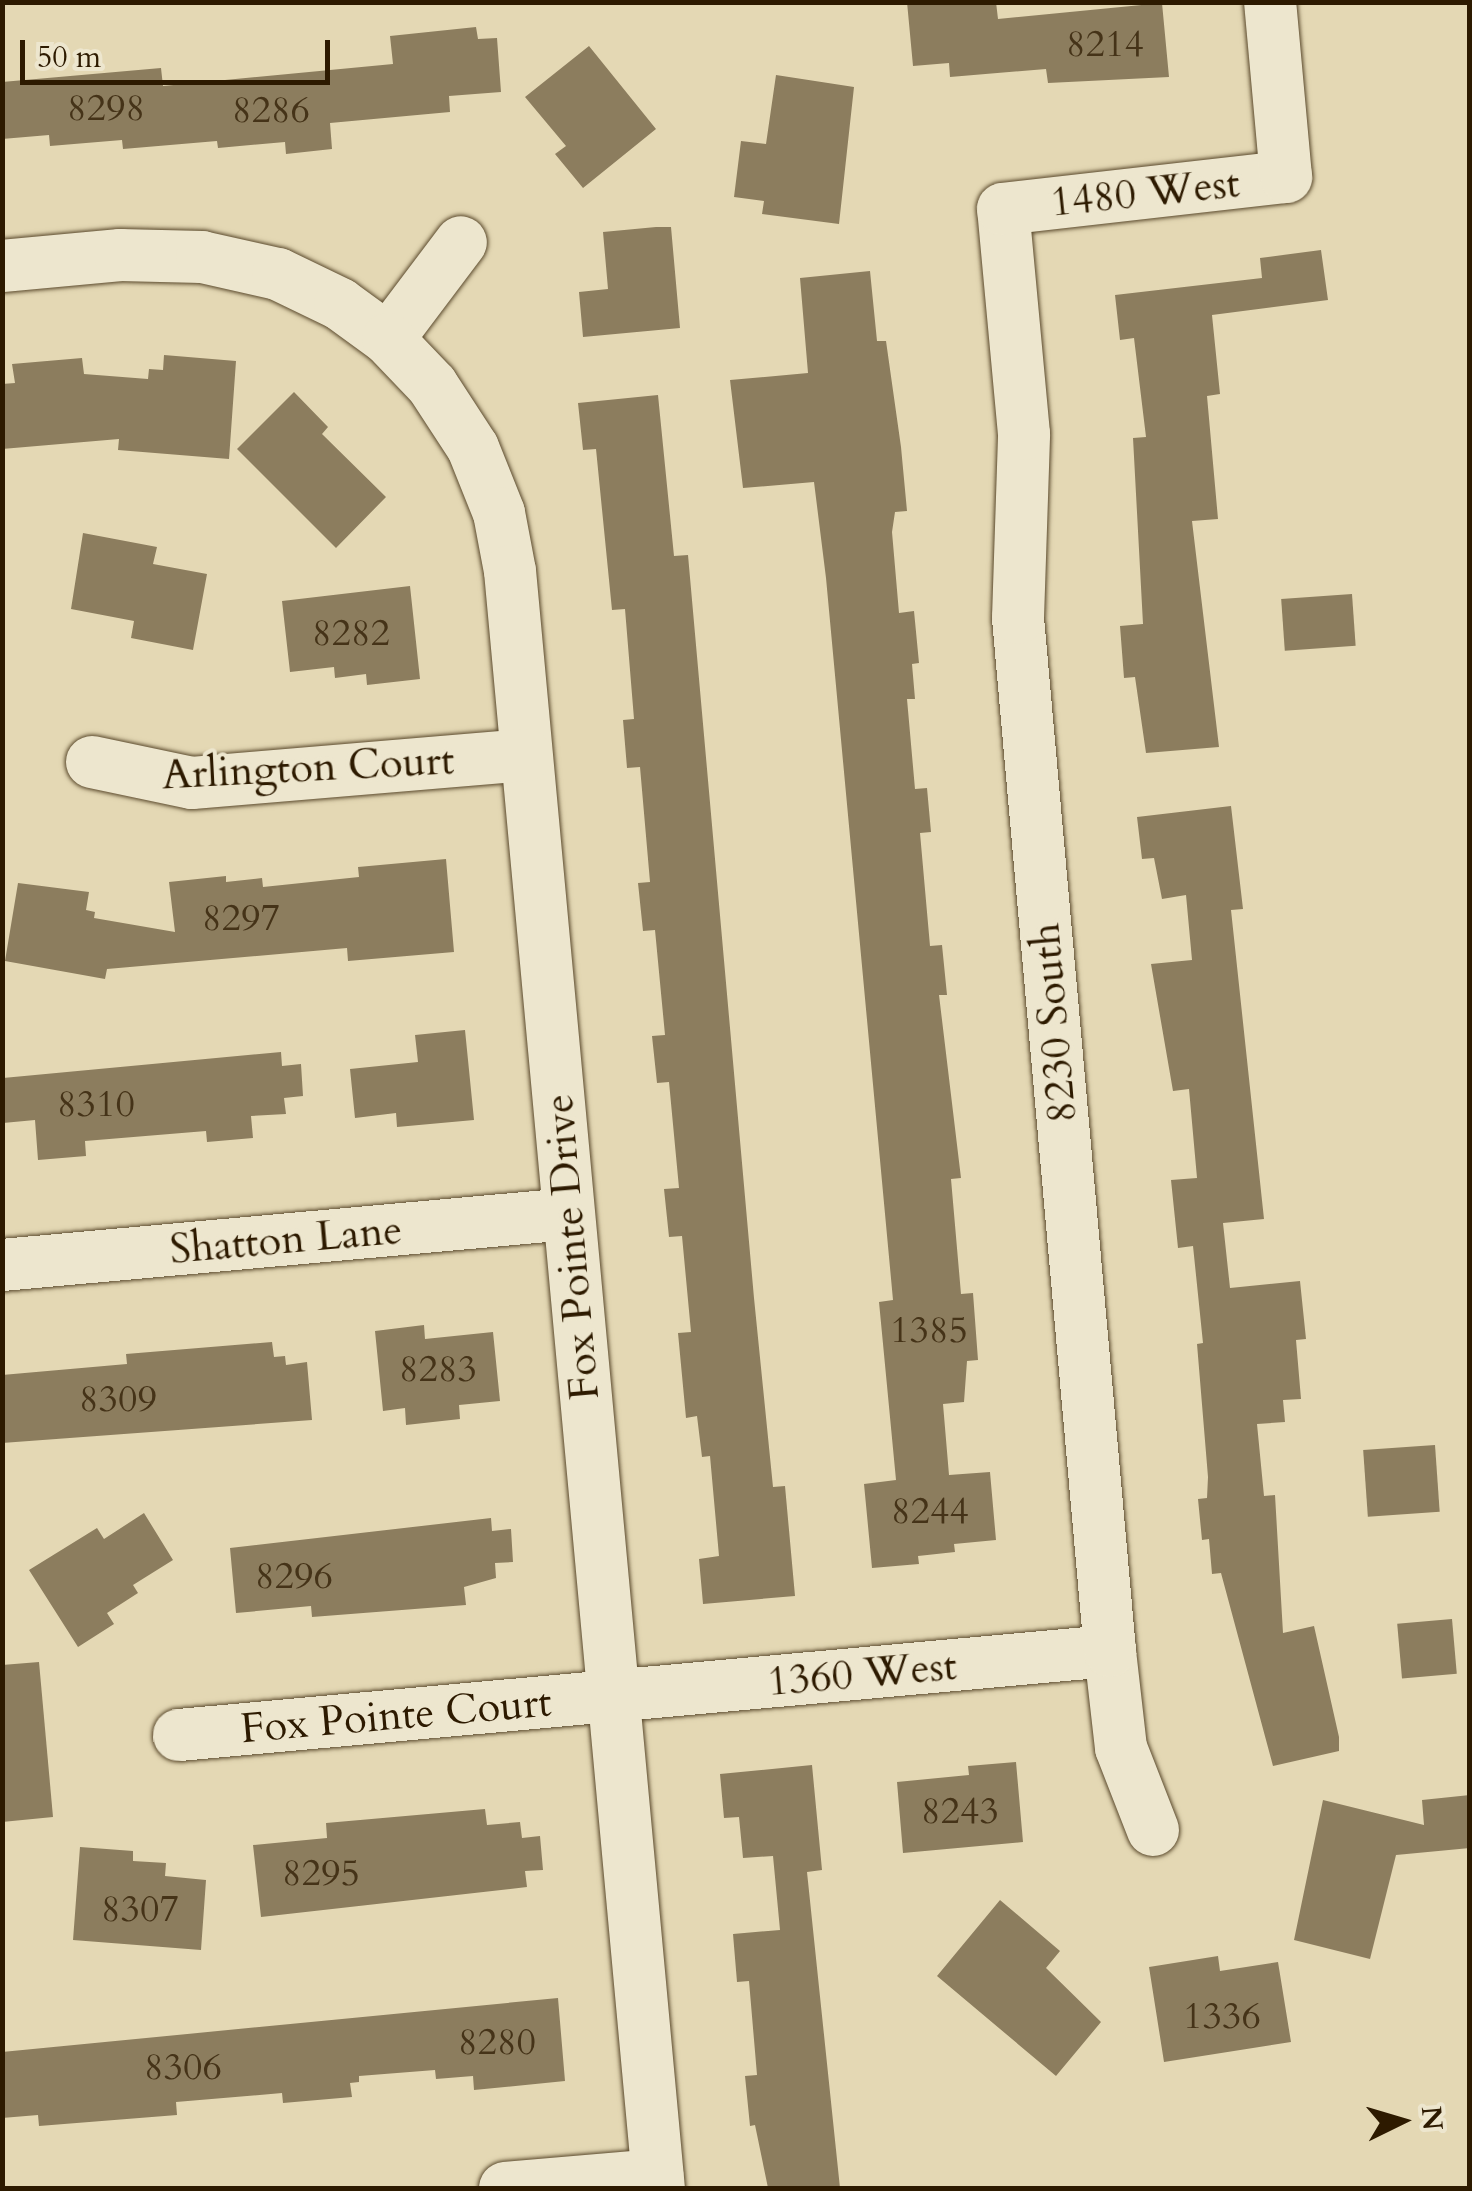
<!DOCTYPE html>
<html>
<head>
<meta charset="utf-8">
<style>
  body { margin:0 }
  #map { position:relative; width:1472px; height:2191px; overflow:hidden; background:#e4d8b4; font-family:Cardo,serif }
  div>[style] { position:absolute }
  .building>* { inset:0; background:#8c7d5e; transform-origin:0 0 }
  .roads { filter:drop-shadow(0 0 2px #5b4a2d) drop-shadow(0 0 2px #5b4a2d) }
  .minor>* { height:52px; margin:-26px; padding:0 26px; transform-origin:26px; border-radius:26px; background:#ede6ce }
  span { translate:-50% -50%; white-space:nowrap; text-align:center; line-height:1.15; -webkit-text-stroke:8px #ede6ce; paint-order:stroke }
  .number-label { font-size:38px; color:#453318 }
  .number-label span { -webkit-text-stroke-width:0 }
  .street-label { font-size:42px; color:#2d1a00 }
  .frame { position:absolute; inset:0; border:5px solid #2d1a00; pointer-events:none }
  .north { position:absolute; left:1352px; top:2071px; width:100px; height:100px; -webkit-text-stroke:8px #ede6ce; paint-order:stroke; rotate:85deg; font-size:28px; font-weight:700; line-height:40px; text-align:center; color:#2d1a00 }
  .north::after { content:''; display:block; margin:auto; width:35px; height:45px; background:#2d1a00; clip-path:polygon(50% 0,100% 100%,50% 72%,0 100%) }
  .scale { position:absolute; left:20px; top:40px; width:310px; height:45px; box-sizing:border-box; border:5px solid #2d1a00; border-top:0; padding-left:12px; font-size:30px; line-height:35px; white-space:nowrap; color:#2d1a00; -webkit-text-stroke:8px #ede6ce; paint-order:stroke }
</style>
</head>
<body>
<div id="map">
  <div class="building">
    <div style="clip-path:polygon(907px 2px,996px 2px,998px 19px,1162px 3px,1169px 77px,1048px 83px,1046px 69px,950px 77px,949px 63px,913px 66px)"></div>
    <div style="clip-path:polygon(476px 27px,478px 39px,497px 38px,501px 92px,449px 96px,450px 112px,330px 123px,332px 149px,286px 154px,285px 142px,218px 148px,217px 141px,123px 149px,122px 140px,50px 146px,49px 135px,2px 139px,2px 82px,161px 68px,163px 86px,393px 64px,390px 36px)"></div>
    <div style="clip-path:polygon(589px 46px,656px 129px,583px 188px,555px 154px,566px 146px,525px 97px)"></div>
    <div style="clip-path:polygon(776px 75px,854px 87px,839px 224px,762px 214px,764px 201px,734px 197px,741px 141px,766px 144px)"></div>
    <div style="clip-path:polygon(656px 227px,671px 227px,680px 328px,583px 337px,579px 292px,608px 289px,603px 232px)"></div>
    <div style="clip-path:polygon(1321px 250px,1328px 300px,1212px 315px,1220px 394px,1207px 396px,1218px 519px,1192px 521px,1219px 747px,1146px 753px,1135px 677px,1124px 678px,1120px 626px,1143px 624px,1133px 438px,1146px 437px,1134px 338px,1120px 340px,1115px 295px,1262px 278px,1260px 258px)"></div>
    <div style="clip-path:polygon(870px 271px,877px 341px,886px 341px,901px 447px,907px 511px,895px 512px,892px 532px,899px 613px,914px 611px,919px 663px,912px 664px,915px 699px,907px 699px,915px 789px,927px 788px,931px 832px,920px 833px,930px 946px,942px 945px,947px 995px,939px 995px,961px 1178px,951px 1179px,961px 1294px,973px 1293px,978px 1360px,967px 1361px,964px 1402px,943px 1404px,949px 1475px,990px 1472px,996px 1540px,954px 1544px,955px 1552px,918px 1556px,919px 1564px,872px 1568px,864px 1484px,896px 1480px,879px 1302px,893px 1300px,826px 578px,814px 482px,743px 488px,730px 380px,808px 373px,800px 278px)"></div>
    <div style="clip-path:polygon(164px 355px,236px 361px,229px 459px,118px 450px,119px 439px,2px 449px,2px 384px,15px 383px,12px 364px,82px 358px,84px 374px,148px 379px,149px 369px,163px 370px)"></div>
    <div style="clip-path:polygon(294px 392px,328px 427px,322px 434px,386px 497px,336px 548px,237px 449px)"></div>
    <div style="clip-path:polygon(658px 395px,674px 556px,688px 555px,754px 1298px,773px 1487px,785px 1486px,795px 1596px,703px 1604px,699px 1559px,719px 1556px,710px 1456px,702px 1457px,697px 1416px,686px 1418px,678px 1333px,691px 1332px,682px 1236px,669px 1237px,664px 1189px,679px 1188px,669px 1082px,657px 1083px,652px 1036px,665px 1035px,655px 930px,643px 931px,638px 883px,650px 882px,640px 767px,627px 768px,623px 720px,634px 719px,625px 609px,612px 610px,596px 449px,583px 450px,578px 403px)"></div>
    <div style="clip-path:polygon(83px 533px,157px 547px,153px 564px,207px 574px,193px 650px,131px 638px,134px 621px,71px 609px)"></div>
    <div style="clip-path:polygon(410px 586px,420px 679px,367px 685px,366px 674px,335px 678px,334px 667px,290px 672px,282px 601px)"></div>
    <div style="left:1352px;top:594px;width:52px;height:71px;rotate:86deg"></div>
    <div style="clip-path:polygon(1231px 806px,1243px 909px,1231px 910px,1264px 1219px,1223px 1223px,1230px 1288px,1300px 1281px,1306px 1339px,1296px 1340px,1301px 1399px,1283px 1400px,1285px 1422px,1257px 1424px,1264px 1496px,1275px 1495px,1283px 1633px,1314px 1626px,1339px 1737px,1339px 1751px,1273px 1766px,1221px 1573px,1212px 1574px,1209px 1539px,1202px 1540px,1198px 1499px,1207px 1498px,1208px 1477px,1197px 1344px,1203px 1343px,1193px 1246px,1178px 1248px,1171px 1180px,1197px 1178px,1189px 1089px,1173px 1091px,1151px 964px,1192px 960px,1186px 895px,1162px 899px,1154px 858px,1142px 859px,1137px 817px)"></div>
    <div style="clip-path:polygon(446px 859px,454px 952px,348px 961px,347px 948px,107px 969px,105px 979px,5px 961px,18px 883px,89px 892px,86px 910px,95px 912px,94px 918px,175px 932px,169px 882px,226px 876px,226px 882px,262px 878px,263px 887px,359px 877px,358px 867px)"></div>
    <div style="clip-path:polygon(465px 1030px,474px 1120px,397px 1127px,396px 1113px,355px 1118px,350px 1069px,418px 1062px,415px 1035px)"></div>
    <div style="clip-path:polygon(281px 1052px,282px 1066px,301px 1064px,303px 1096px,284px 1098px,286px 1114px,251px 1116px,253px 1138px,207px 1142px,206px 1131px,85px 1141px,86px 1156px,38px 1160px,35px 1120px,3px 1123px,3px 1078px)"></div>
    <div style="clip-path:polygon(424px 1325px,425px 1339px,493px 1332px,500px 1401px,459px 1405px,460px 1419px,406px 1425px,405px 1408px,383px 1411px,375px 1331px)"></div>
    <div style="clip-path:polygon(272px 1342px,274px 1357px,285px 1356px,286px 1365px,307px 1362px,312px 1420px,2px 1443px,2px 1375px,127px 1364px,126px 1354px)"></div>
    <div style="left:1435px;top:1445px;width:67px;height:72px;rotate:86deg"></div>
    <div style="clip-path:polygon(144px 1513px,173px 1560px,133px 1585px,138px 1593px,107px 1613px,114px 1624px,78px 1647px,29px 1570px,97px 1528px,104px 1539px)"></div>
    <div style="clip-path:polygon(491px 1518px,492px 1531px,511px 1529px,513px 1562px,495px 1563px,496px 1578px,464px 1587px,466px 1605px,312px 1617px,311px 1606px,236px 1613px,230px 1548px)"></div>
    <div style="left:1452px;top:1619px;width:55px;height:55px;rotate:85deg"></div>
    <div style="clip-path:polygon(39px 1662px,53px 1817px,2px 1822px,2px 1665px)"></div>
    <div style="clip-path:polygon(1016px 1762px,1023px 1842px,903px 1853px,897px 1782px,969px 1775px,968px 1766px)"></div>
    <div style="clip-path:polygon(812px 1765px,822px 1870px,807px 1872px,840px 2188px,768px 2188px,755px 2125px,750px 2126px,745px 2076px,757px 2075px,749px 1981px,737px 1982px,733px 1934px,780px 1930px,773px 1856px,743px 1858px,739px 1817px,724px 1818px,720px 1774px)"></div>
    <div style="clip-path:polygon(1470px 1795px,1470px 1848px,1396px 1855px,1370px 1959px,1294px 1940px,1323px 1800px,1424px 1825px,1422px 1800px)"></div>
    <div style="clip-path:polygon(485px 1809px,487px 1825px,520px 1822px,522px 1838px,540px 1836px,543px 1870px,525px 1871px,527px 1887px,261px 1917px,253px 1845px,327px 1838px,326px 1823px)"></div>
    <div style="clip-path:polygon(80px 1847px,133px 1851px,133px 1861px,166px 1863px,165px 1876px,206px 1880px,201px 1950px,73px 1940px)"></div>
    <div style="clip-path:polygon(1000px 1900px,1060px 1951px,1046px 1968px,1101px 2022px,1056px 2076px,937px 1976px)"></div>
    <div style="clip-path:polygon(1218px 1956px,1220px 1971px,1278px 1962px,1291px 2042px,1164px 2062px,1149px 1967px)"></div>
    <div style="clip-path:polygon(558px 1998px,565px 2081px,474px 2090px,473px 2076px,436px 2079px,435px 2070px,359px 2076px,359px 2082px,350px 2083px,352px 2097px,283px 2103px,282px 2093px,176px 2102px,177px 2115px,39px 2126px,38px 2115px,2px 2118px,2px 2052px)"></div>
  </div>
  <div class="roads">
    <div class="minor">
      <div style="left:2px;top:266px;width:119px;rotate:-5.3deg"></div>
      <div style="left:120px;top:255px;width:82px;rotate:1.4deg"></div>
      <div style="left:202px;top:257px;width:78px;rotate:12.6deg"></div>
      <div style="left:278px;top:274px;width:69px;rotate:25.8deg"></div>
      <div style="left:340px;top:304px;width:59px;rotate:36.1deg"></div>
      <div style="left:388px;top:339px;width:121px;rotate:-53deg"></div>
      <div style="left:388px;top:339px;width:64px;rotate:46.3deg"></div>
      <div style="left:432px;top:385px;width:75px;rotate:56.9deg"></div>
      <div style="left:473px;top:448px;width:70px;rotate:68.2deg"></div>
      <div style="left:499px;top:513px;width:59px;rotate:79.3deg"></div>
      <div style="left:510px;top:571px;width:1624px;rotate:84.74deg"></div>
      <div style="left:92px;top:762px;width:102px;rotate:11.9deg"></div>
      <div style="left:192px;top:783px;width:335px;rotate:-4.8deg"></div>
      <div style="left:2px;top:1265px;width:569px;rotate:-5.14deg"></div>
      <div style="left:179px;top:1735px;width:935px;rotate:-5.16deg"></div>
      <div style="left:1153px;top:1830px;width:88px;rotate:-111.3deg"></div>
      <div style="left:1121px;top:1748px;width:98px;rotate:-96.5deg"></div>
      <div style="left:1110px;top:1651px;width:1037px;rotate:-95.09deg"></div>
      <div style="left:1018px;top:618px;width:184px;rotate:-88.1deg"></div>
      <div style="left:1024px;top:434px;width:226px;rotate:-95.3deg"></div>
      <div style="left:1003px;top:209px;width:285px;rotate:-6.5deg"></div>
      <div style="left:1286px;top:177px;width:176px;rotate:-95.2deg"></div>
      <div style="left:505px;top:2188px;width:153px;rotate:-4.9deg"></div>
    </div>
  </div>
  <div class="number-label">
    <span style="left:1105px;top:45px">8214</span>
    <span style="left:106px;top:109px">8298</span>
    <span style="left:271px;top:111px">8286</span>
    <span style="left:351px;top:634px">8282</span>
    <span style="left:241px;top:919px">8297</span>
    <span style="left:96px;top:1105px">8310</span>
    <span style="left:929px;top:1331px">1385</span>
    <span style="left:438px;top:1370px">8283</span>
    <span style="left:118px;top:1400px">8309</span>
    <span style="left:930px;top:1512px">8244</span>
    <span style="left:294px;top:1577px">8296</span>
    <span style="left:960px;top:1812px">8243</span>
    <span style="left:321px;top:1874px">8295</span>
    <span style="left:140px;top:1910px">8307</span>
    <span style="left:1222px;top:2017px">1336</span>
    <span style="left:497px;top:2043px">8280</span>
    <span style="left:183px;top:2068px">8306</span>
  </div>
  <div class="street-label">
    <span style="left:1145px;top:193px;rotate:-6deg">1480 West</span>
    <span style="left:308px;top:768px;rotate:-3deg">Arlington Court</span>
    <span style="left:1054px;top:1023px;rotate:-95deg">8230 South</span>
    <span style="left:286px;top:1240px;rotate:-5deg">Shatton Lane</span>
    <span style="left:572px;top:1247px;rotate:-95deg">Fox Pointe Drive</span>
    <span style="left:862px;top:1674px;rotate:-5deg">1360 West</span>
    <span style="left:396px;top:1716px;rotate:-5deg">Fox Pointe Court</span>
  </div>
  <div class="frame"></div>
  <div class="north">N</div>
  <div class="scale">50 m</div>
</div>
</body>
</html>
